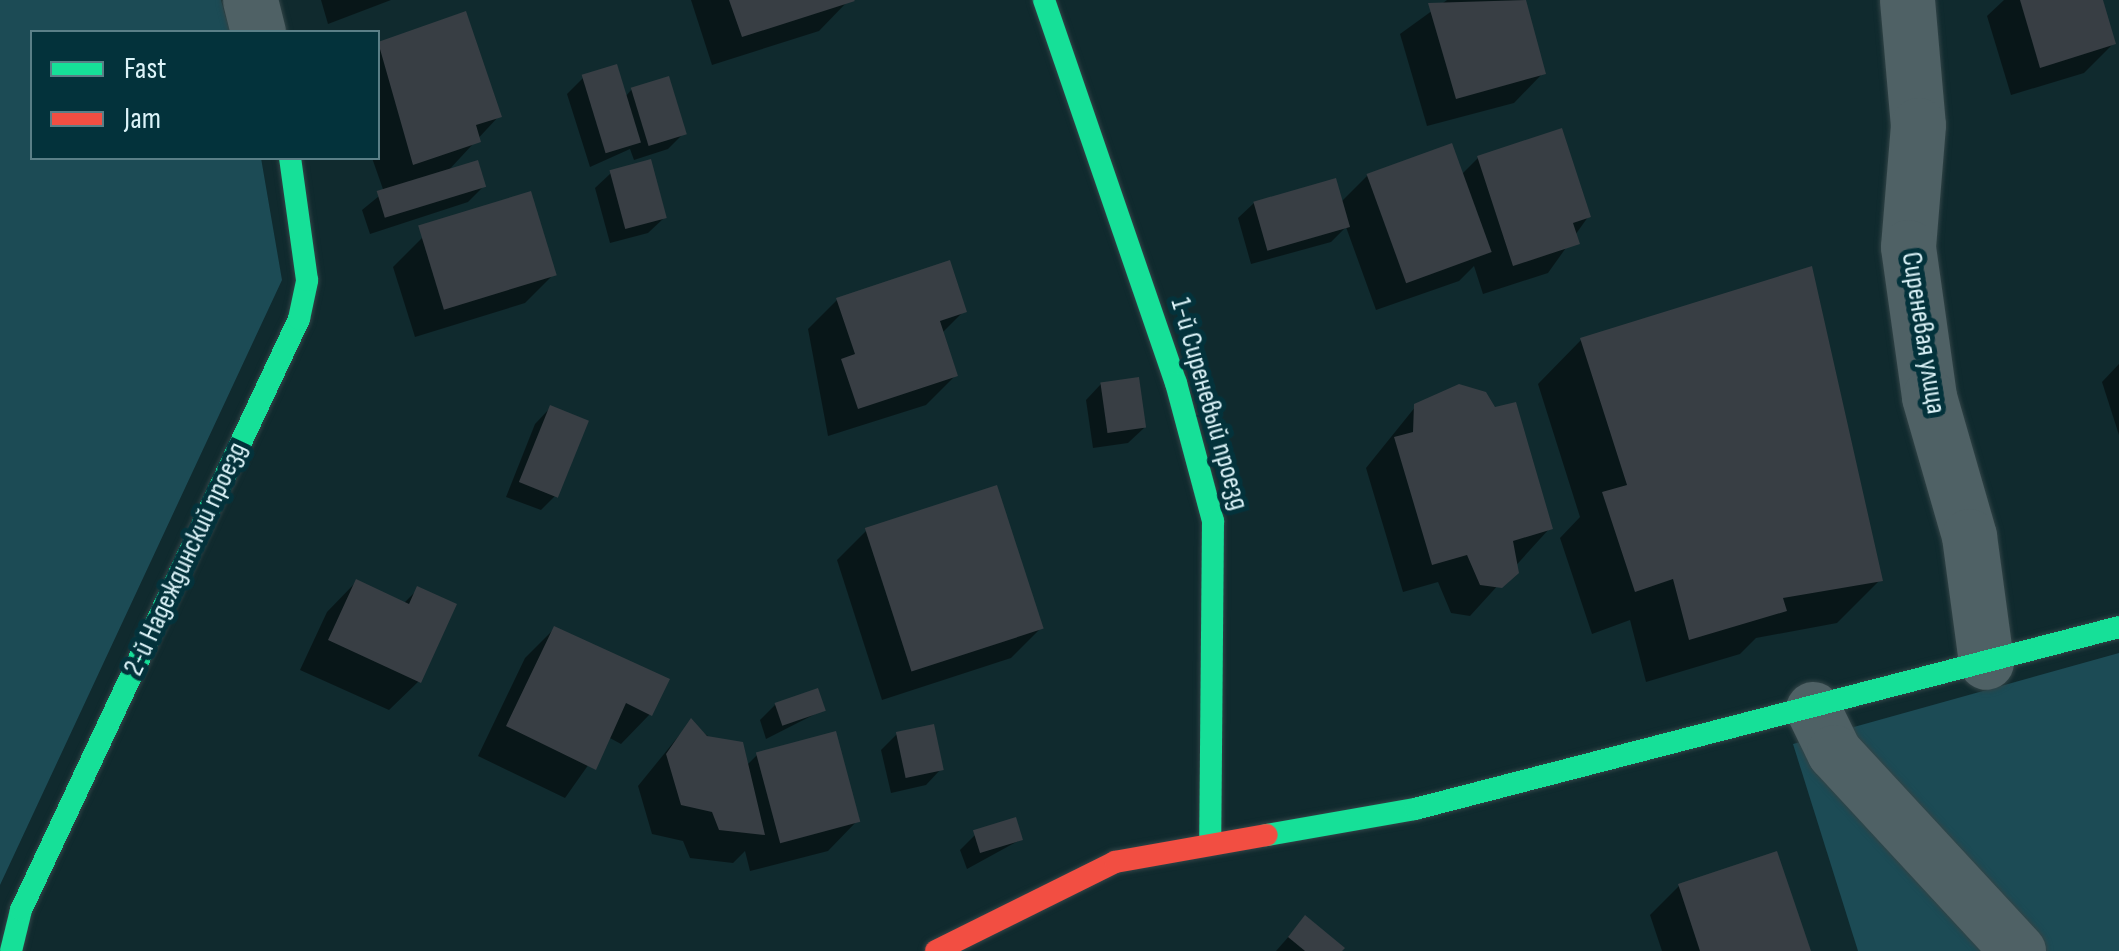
<!DOCTYPE html>
<html>
<head>
<meta charset="utf-8">
<style>
  body { margin:0 }
  #map { position:relative; width:2119px; height:951px; overflow:hidden; background:#102a2e; font-family:"Sofia Sans Condensed",sans-serif }
  div>[style] { position:absolute }
  .green>* { inset:0; background:#1c4b55 }
  .shadow>* { inset:0; background:#0007 }
  .building>* { inset:0; background:#383e44; transform-origin:0 0 }
  .roads { filter:drop-shadow(0 0 2px #324447) drop-shadow(0 0 2px #324447) }
  .street>* { height:55px; margin:-27.5px; padding:0 27.5px; transform-origin:27.5px; border-radius:27.5px; background:#4f6165 }
  .fast>* { height:22px; margin:-11px; padding:0 11px; transform-origin:11px; border-radius:11px; background:#16e098 }
  .jam>* { height:22px; margin:-11px; padding:0 11px; transform-origin:11px; border-radius:11px; background:#f24e42 }
  span { translate:-50% -50%; white-space:nowrap; text-align:center; line-height:1.15; -webkit-text-stroke:10px #03323b; paint-order:stroke }
  .street-label { font-size:28px; color:#dcf3f8 }
  .legend { position:absolute; left:30px; top:30px; width:350px; height:130px; box-sizing:border-box; background:#03323b; border:2px solid #5a7f87; margin:0; padding:12px 18px; list-style:none; font-size:30px; color:#dcf3f8 }
  .legend li { display:flex; align-items:center; gap:20px; height:50px }
  .legend b { width:50px; border:2px solid #5a7f87 }
</style>
</head>
<body>
<div id="map">
  <div class="green">
    <div style="clip-path:polygon(0 0,221px 0,230px 32px,32px 32px,32px 158px,261px 158px,282px 280px,0 885px)"></div>
    <div style="clip-path:polygon(2119px 653px,2119px 951px,1858px 951px,1793px 744px)"></div>
  </div>
  <div class="shadow">
    <div style="clip-path:polygon(321px 0,391px 0,328px 24px)"></div>
    <div style="clip-path:polygon(691px 0,848px 0,848px 1px,819px 31px,712px 65px)"></div>
    <div style="clip-path:polygon(1447px 0,1523px 0,1543px 73px,1514px 103px,1427px 126px,1400px 34px)"></div>
    <div style="clip-path:polygon(2004px 0,2100px 0,2113px 44px,2084px 73px,2011px 95px,1987px 16px)"></div>
    <div style="clip-path:polygon(464px 15px,499px 116px,447px 172px,484px 186px,468px 202px,370px 234px,362px 210px,384px 192px,372px 158px,378px 45px)"></div>
    <div style="clip-path:polygon(583px 78px,625px 97px,632px 89px,684px 133px,668px 149px,634px 160px,630px 149px,590px 167px,567px 94px)"></div>
    <div style="clip-path:polygon(1478px 158px,1588px 217px,1548px 273px,1483px 294px,1474px 266px,1459px 281px,1376px 310px,1346px 227px,1331px 242px,1251px 264px,1238px 218px,1254px 203px,1340px 203px,1368px 175px,1461px 175px)"></div>
    <div style="clip-path:polygon(611px 173px,664px 218px,648px 233px,610px 243px,595px 188px)"></div>
    <div style="clip-path:polygon(423px 237px,554px 274px,525px 303px,415px 337px,393px 267px)"></div>
    <div style="clip-path:polygon(837px 300px,964px 311px,941px 334px,955px 376px,926px 405px,828px 436px,808px 329px)"></div>
    <div style="clip-path:polygon(1581px 340px,1880px 580px,1837px 623px,1756px 638px,1740px 654px,1646px 682px,1630px 620px,1592px 634px,1560px 538px,1580px 517px,1538px 384px)"></div>
    <div style="clip-path:polygon(2119px 364px,2119px 435px,2102px 382px)"></div>
    <div style="clip-path:polygon(1101px 384px,1144px 428px,1128px 443px,1093px 448px,1086px 400px)"></div>
    <div style="clip-path:polygon(1416px 406px,1494px 410px,1550px 528px,1470px 616px,1451px 613px,1438px 582px,1403px 592px,1366px 468px)"></div>
    <div style="clip-path:polygon(550px 408px,557px 494px,541px 510px,506px 497px,535px 424px)"></div>
    <div style="clip-path:polygon(866px 531px,1040px 629px,1011px 658px,882px 700px,837px 560px)"></div>
    <div style="clip-path:polygon(356px 582px,403px 604px,418px 589px,419px 681px,389px 710px,300px 670px,327px 612px)"></div>
    <div style="clip-path:polygon(554px 629px,650px 714px,621px 744px,608px 737px,565px 798px,478px 756px,525px 658px)"></div>
    <div style="clip-path:polygon(776px 704px,823px 710px,766px 739px,760px 720px)"></div>
    <div style="clip-path:polygon(690px 722px,746px 766px,757px 755px,857px 821px,828px 851px,750px 871px,745px 851px,733px 863px,690px 858px,683px 841px,652px 834px,638px 786px)"></div>
    <div style="clip-path:polygon(897px 734px,941px 769px,926px 785px,891px 793px,881px 750px)"></div>
    <div style="clip-path:polygon(976px 834px,1020px 840px,967px 869px,960px 850px)"></div>
    <div style="clip-path:polygon(1679px 886px,1808px 951px,1662px 951px,1650px 915px)"></div>
    <div style="clip-path:polygon(1305px 918px,1339px 951px,1276px 951px)"></div>
  </div>
  <div class="building">
    <div style="clip-path:polygon(729px 0,854px 0,855px 1px,742px 37px)"></div>
    <div style="clip-path:polygon(1526px 0,1546px 74px,1456px 99px,1428px 3px)"></div>
    <div style="clip-path:polygon(2020px 0,2103px 0,2116px 44px,2040px 68px)"></div>
    <div style="clip-path:polygon(466px 11px,502px 117px,476px 125px,481px 142px,413px 165px,378px 42px)"></div>
    <div style="left:617px;top:64px;width:82px;height:37px;rotate:73deg"></div>
    <div style="left:669px;top:76px;width:61px;height:40px;rotate:73deg"></div>
    <div style="clip-path:polygon(1562px 128px,1591px 217px,1573px 223px,1580px 244px,1513px 266px,1477px 156px)"></div>
    <div style="left:1452px;top:143px;width:116px;height:91px;rotate:70deg"></div>
    <div style="left:651px;top:159px;width:61px;height:43px;rotate:75deg"></div>
    <div style="left:478px;top:160px;width:28px;height:106px;rotate:73deg"></div>
    <div style="left:1336px;top:178px;width:51px;height:86px;rotate:74deg"></div>
    <div style="left:531px;top:191px;width:88px;height:118px;rotate:73deg"></div>
    <div style="clip-path:polygon(950px 260px,967px 312px,940px 321px,958px 376px,858px 409px,841px 359px,855px 354px,836px 298px)"></div>
    <div style="clip-path:polygon(1812px 266px,1883px 581px,1783px 598px,1787px 611px,1689px 640px,1673px 579px,1635px 592px,1602px 492px,1627px 485px,1580px 338px)"></div>
    <div style="left:1139px;top:377px;width:51px;height:39px;rotate:82deg"></div>
    <div style="clip-path:polygon(1459px 384px,1486px 392px,1495px 407px,1516px 402px,1553px 529px,1513px 541px,1519px 573px,1502px 588px,1480px 585px,1467px 555px,1432px 565px,1394px 437px,1413px 432px,1414px 404px)"></div>
    <div style="left:550px;top:405px;width:42px;height:83px;rotate:22deg"></div>
    <div style="left:997px;top:485px;width:151px;height:139px;rotate:72deg"></div>
    <div style="clip-path:polygon(356px 579px,409px 604px,417px 586px,457px 604px,421px 683px,328px 640px)"></div>
    <div style="clip-path:polygon(554px 626px,670px 679px,652px 716px,626px 703px,596px 770px,506px 726px)"></div>
    <div style="left:818px;top:688px;width:24px;height:46px;rotate:71deg"></div>
    <div style="clip-path:polygon(691px 718px,707px 736px,743px 742px,765px 835px,719px 830px,712px 812px,681px 805px,666px 754px)"></div>
    <div style="left:934px;top:724px;width:47px;height:39px;rotate:78deg"></div>
    <div style="left:836px;top:731px;width:94px;height:83px;rotate:75deg"></div>
    <div style="left:1016px;top:817px;width:24px;height:45px;rotate:73deg"></div>
    <div style="clip-path:polygon(1777px 851px,1811px 951px,1700px 951px,1678px 884px)"></div>
    <div style="clip-path:polygon(1305px 915px,1345px 948px,1342px 951px,1305px 951px,1288px 937px)"></div>
  </div>
  <div class="roads">
    <div class="street">
      <div style="left:250px;top:0;width:33px;rotate:76deg"></div>
      <div style="left:1907px;top:0;width:125px;rotate:85deg"></div>
      <div style="left:1918px;top:125px;width:122px;rotate:94.7deg"></div>
      <div style="left:1908px;top:247px;width:151px;rotate:82deg"></div>
      <div style="left:1929px;top:397px;width:145px;rotate:73.9deg"></div>
      <div style="left:1969px;top:536px;width:127px;rotate:82.3deg"></div>
      <div style="left:1813px;top:709px;width:48px;rotate:64deg"></div>
      <div style="left:1834px;top:752px;width:271px;rotate:47.2deg"></div>
    </div>
    <div class="fast">
      <div style="left:1044px;top:0;width:405px;rotate:71deg"></div>
      <div style="left:1176px;top:383px;width:143px;rotate:75deg"></div>
      <div style="left:1213px;top:521px;width:319px;rotate:90.5deg"></div>
      <div style="left:1267px;top:835px;width:150px;rotate:-10deg"></div>
      <div style="left:1415px;top:809px;width:727px;rotate:-14.49deg"></div>
      <div style="left:11px;top:951px;width:42px;rotate:-76.3deg"></div>
      <div style="left:21px;top:910px;width:653px;rotate:-64.81deg"></div>
      <div style="left:299px;top:319px;width:40px;rotate:-78deg"></div>
      <div style="left:307px;top:280px;width:123px;rotate:-97.9deg"></div>
    </div>
    <div class="jam">
      <div style="left:936px;top:951px;width:200px;rotate:-26.4deg"></div>
      <div style="left:1115px;top:862px;width:154px;rotate:-10.1deg"></div>
    </div>
  </div>
  <div class="street-label">
    <span style="left:1923px;top:333px;rotate:81deg">Сиреневая улица</span>
    <span style="left:1209px;top:404px;rotate:74deg">1-й Сиреневый проезд</span>
    <span style="left:186px;top:559px;rotate:-65deg">2-й Надеждинский проезд</span>
  </div>
  <ul class="legend">
  <li><b style="height:12px;background:#16e098"></b>Fast</li>
  <li><b style="height:12px;background:#f24e42"></b>Jam</li>
  </ul>
</div>
</body>
</html>
